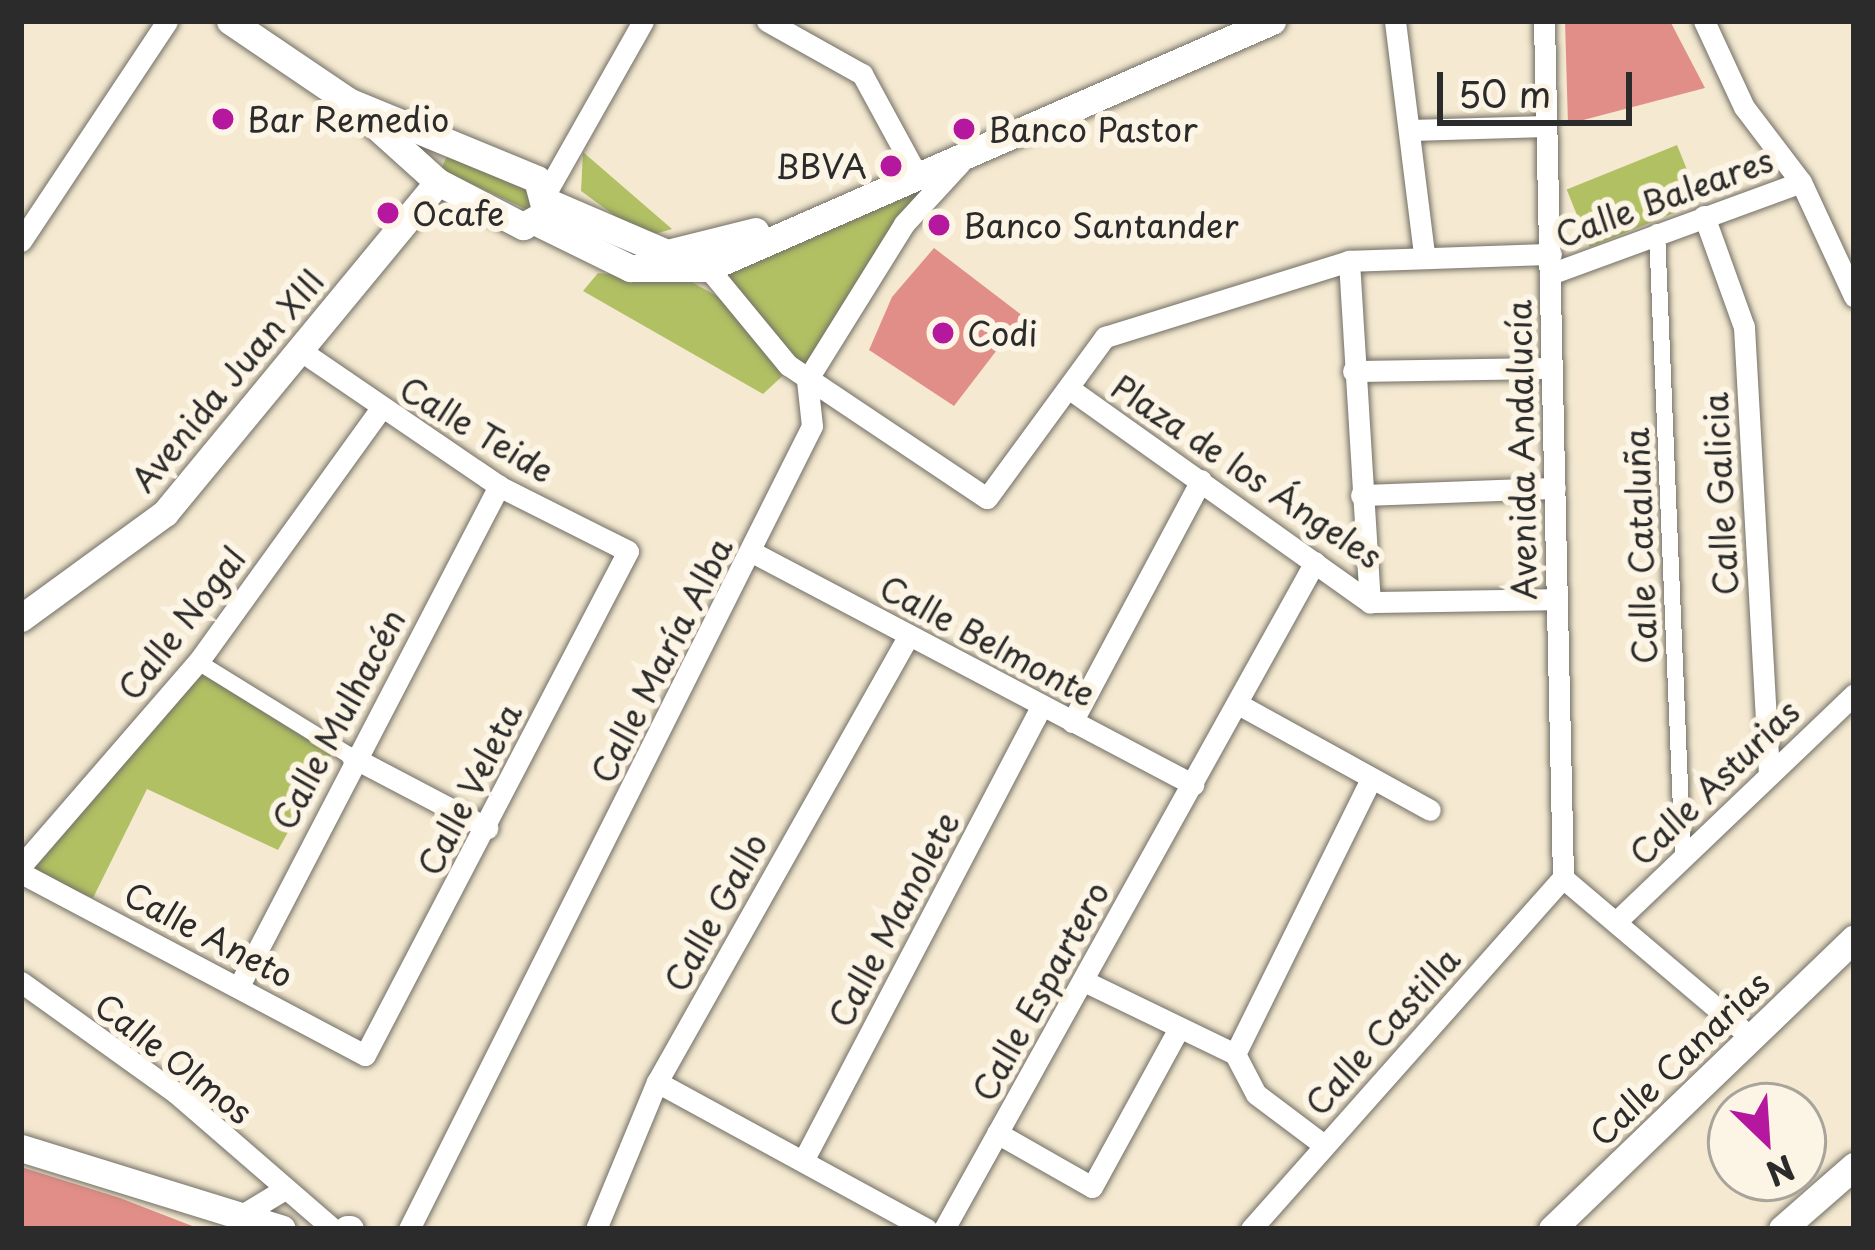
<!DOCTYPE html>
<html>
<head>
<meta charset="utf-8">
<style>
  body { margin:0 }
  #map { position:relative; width:1875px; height:1250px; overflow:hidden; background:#f5ead1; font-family:"Playpen Sans",sans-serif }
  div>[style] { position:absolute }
  .green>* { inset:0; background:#b1c063; transform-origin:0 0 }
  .building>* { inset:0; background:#e08e87 }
  .roads { filter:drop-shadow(0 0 3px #726e65) drop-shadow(0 0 3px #726e65) }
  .pedestrian>* { height:16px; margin:-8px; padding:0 8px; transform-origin:8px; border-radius:8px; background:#fff }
  .minor>* { height:21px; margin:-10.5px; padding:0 10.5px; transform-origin:10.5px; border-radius:10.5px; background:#fff }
  .tertiary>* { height:27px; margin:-13.5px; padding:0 13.5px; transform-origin:13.5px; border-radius:13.5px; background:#fff }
  .dots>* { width:33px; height:33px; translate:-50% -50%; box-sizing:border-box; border:6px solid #fcf5e5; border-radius:50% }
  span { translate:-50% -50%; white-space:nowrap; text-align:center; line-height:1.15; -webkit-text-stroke:12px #fcf5e5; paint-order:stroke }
  .poi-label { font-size:33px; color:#2b2b2b }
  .left { translate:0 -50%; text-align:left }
  .right { translate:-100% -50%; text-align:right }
  .street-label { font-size:33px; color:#2b2b2b }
  .frame { position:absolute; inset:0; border:24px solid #2b2b2b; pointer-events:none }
  .north { position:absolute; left:1707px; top:1082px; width:120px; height:120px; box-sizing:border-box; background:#fcf5e5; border:3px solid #a8a49b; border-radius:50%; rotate:155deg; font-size:33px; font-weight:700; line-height:48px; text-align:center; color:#2b2b2b }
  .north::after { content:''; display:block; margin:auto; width:42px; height:54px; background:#b5179e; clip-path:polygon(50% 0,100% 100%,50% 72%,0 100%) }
  .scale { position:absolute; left:1437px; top:72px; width:195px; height:54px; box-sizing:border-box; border:6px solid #2b2b2b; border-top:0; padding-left:15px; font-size:36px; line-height:42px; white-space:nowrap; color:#2b2b2b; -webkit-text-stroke:9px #fcf5e5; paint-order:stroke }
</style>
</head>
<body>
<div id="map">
  <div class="green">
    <div style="left:1677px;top:145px;width:62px;height:119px;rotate:68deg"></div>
    <div style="clip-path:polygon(583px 152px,672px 229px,644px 237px,581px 191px)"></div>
    <div style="left:448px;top:154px;width:96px;height:17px;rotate:25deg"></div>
    <div style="clip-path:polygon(959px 157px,806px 371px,724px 273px)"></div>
    <div style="clip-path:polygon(598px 273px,690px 281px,733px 305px,789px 370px,763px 394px,583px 291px)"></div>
    <div style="clip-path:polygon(203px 667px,338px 743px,278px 850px,147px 789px,93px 898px,28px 873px)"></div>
  </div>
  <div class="building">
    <div style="clip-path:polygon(1565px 21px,1670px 21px,1705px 88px,1568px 124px)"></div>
    <div style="clip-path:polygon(934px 248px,1023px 316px,954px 406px,869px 350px,892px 297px)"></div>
    <div style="clip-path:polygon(21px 1167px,120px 1198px,200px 1229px,21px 1229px)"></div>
  </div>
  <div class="roads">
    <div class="pedestrian">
      <div style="left:1657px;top:232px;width:626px;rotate:87.62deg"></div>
      <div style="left:198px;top:662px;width:181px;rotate:31.7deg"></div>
    </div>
    <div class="minor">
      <div style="left:767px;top:21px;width:109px;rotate:29.2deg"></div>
      <div style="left:862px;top:74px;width:113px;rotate:61.4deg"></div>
      <div style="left:1395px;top:21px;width:235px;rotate:82.9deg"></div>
      <div style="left:1544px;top:21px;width:857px;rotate:88.73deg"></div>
      <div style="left:1704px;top:21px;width:95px;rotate:65.1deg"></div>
      <div style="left:1744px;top:107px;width:94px;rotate:52.8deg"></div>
      <div style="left:1801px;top:182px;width:126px;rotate:65.1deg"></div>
      <div style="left:1413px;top:130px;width:131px;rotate:-1.7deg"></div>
      <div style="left:547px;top:191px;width:195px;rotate:-60.5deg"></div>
      <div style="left:1704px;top:216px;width:118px;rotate:70.2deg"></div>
      <div style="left:1744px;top:327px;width:448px;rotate:86.8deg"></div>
      <div style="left:21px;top:241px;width:264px;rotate:-56.4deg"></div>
      <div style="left:1349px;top:261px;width:342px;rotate:86.5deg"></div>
      <div style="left:708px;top:268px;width:126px;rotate:50.5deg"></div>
      <div style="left:788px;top:365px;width:239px;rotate:33.8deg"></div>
      <div style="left:987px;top:498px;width:200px;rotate:-53.8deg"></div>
      <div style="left:1105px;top:337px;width:256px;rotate:-17.3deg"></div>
      <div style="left:1349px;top:261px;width:202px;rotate:-2deg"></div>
      <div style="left:1550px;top:274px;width:267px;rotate:-20.1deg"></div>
      <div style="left:1353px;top:371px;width:197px;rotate:-0.9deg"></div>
      <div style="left:1074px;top:392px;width:363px;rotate:35.4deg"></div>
      <div style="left:1361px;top:495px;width:194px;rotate:-2.1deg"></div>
      <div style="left:752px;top:552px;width:499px;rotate:27.8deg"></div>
      <div style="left:1370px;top:602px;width:187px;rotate:-0.9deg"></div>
      <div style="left:1238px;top:704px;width:219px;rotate:28.9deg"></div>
      <div style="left:1072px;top:722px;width:274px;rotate:-61.9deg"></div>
      <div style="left:352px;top:757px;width:153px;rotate:27.7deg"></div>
      <div style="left:21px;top:866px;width:270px;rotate:-49.1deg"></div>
      <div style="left:198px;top:662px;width:311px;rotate:-54.2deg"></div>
      <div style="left:21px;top:873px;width:389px;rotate:27.9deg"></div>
      <div style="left:365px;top:1055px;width:568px;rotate:-62.44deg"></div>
      <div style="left:628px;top:551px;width:144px;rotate:-153.3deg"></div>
      <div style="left:499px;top:486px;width:240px;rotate:-145.7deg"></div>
      <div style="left:1563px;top:878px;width:249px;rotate:40.3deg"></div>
      <div style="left:1620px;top:918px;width:324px;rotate:-43.7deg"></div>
      <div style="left:1084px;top:981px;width:168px;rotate:25.8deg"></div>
      <div style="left:1235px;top:1054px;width:45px;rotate:62.3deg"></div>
      <div style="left:1256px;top:1094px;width:85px;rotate:36.9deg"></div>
      <div style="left:21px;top:982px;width:191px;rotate:35.6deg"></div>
      <div style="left:176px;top:1093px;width:208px;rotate:40.9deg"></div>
      <div style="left:239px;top:986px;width:564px;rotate:-62.53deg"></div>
      <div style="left:1235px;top:1054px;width:307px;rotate:-63.7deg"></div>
      <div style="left:657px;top:1082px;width:307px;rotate:28.6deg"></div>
      <div style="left:997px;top:1133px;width:109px;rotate:29.6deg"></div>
      <div style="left:1092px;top:1187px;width:179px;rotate:-61.3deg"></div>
      <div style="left:803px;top:1161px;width:513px;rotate:-62.34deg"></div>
      <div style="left:237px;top:1218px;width:54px;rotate:-31.3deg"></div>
      <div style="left:409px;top:1229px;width:898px;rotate:-63.35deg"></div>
      <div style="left:812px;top:426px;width:46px;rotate:-96.2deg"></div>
      <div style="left:807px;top:380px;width:184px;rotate:-58.1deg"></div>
      <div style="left:904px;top:224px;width:83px;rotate:-47.4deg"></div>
      <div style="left:596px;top:1229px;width:159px;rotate:-67.5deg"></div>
      <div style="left:657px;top:1082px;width:513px;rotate:-60.59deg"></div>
      <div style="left:944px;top:1229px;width:763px;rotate:-60.92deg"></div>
      <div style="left:1251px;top:1229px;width:470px;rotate:-48.4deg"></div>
    </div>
    <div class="tertiary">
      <div style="left:230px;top:21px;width:143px;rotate:34.1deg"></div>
      <div style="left:348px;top:101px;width:121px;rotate:42deg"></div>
      <div style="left:438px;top:182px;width:96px;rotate:27.4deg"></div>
      <div style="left:523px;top:226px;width:26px;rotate:-29deg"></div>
      <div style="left:546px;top:213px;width:35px;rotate:-105deg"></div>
      <div style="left:537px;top:179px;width:204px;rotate:-157.6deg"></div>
      <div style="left:548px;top:202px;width:129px;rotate:23.2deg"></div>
      <div style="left:667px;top:253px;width:91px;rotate:-14deg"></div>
      <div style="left:536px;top:222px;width:105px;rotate:26.1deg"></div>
      <div style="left:630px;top:268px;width:78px"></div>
      <div style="left:708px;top:268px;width:616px;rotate:-23.65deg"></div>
      <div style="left:21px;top:618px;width:178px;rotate:-36.1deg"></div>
      <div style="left:165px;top:513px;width:429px;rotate:-50.5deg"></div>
      <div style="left:21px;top:1148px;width:273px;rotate:17.2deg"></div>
      <div style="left:347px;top:1229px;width:3px"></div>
      <div style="left:1552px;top:1229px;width:419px;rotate:-43.9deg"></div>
      <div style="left:1782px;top:1229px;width:96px;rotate:-41.2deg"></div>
    </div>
  </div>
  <div class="dots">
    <div style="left:223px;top:119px;background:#b5179e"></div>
    <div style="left:964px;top:129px;background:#b5179e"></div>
    <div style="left:891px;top:166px;background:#b5179e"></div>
    <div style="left:388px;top:213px;background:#b5179e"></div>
    <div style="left:939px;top:225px;background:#b5179e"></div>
    <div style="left:943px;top:333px;background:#b5179e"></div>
  </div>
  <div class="poi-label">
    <span class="left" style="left:247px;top:119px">Bar Remedio</span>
    <span class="left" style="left:988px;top:129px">Banco Pastor</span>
    <span class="right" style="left:867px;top:166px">BBVA</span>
    <span class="left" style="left:412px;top:213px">Ocafe</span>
    <span class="left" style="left:963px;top:225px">Banco Santander</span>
    <span class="left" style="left:967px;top:333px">Codi</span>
  </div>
  <div class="street-label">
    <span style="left:1664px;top:197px;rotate:-20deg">Calle Baleares</span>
    <span style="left:227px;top:380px;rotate:-50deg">Avenida Juan XIII</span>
    <span style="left:477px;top:429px;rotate:31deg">Calle Teide</span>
    <span style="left:1521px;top:450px;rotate:-91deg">Avenida Andalucía</span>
    <span style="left:1247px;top:471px;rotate:34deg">Plaza de los Ángeles</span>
    <span style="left:1720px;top:494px;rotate:-93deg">Calle Galicia</span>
    <span style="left:1640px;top:546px;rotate:-92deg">Calle Cataluña</span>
    <span style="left:181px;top:623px;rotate:-52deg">Calle Nogal</span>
    <span style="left:988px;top:640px;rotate:28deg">Calle Belmonte</span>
    <span style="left:661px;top:660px;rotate:-63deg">Calle María Alba</span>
    <span style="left:338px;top:719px;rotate:-62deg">Calle Mulhacén</span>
    <span style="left:1714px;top:782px;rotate:-44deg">Calle Asturias</span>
    <span style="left:469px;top:789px;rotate:-63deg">Calle Veleta</span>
    <span style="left:715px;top:912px;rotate:-61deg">Calle Gallo</span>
    <span style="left:893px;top:919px;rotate:-62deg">Calle Manolete</span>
    <span style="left:209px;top:934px;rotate:28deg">Calle Aneto</span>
    <span style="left:1040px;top:991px;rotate:-61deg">Calle Espartero</span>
    <span style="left:1382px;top:1031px;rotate:-48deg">Calle Castilla</span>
    <span style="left:174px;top:1058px;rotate:38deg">Calle Olmos</span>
    <span style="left:1679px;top:1058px;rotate:-44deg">Calle Canarias</span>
  </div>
  <div class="frame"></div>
  <div class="north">N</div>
  <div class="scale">50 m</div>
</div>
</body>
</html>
